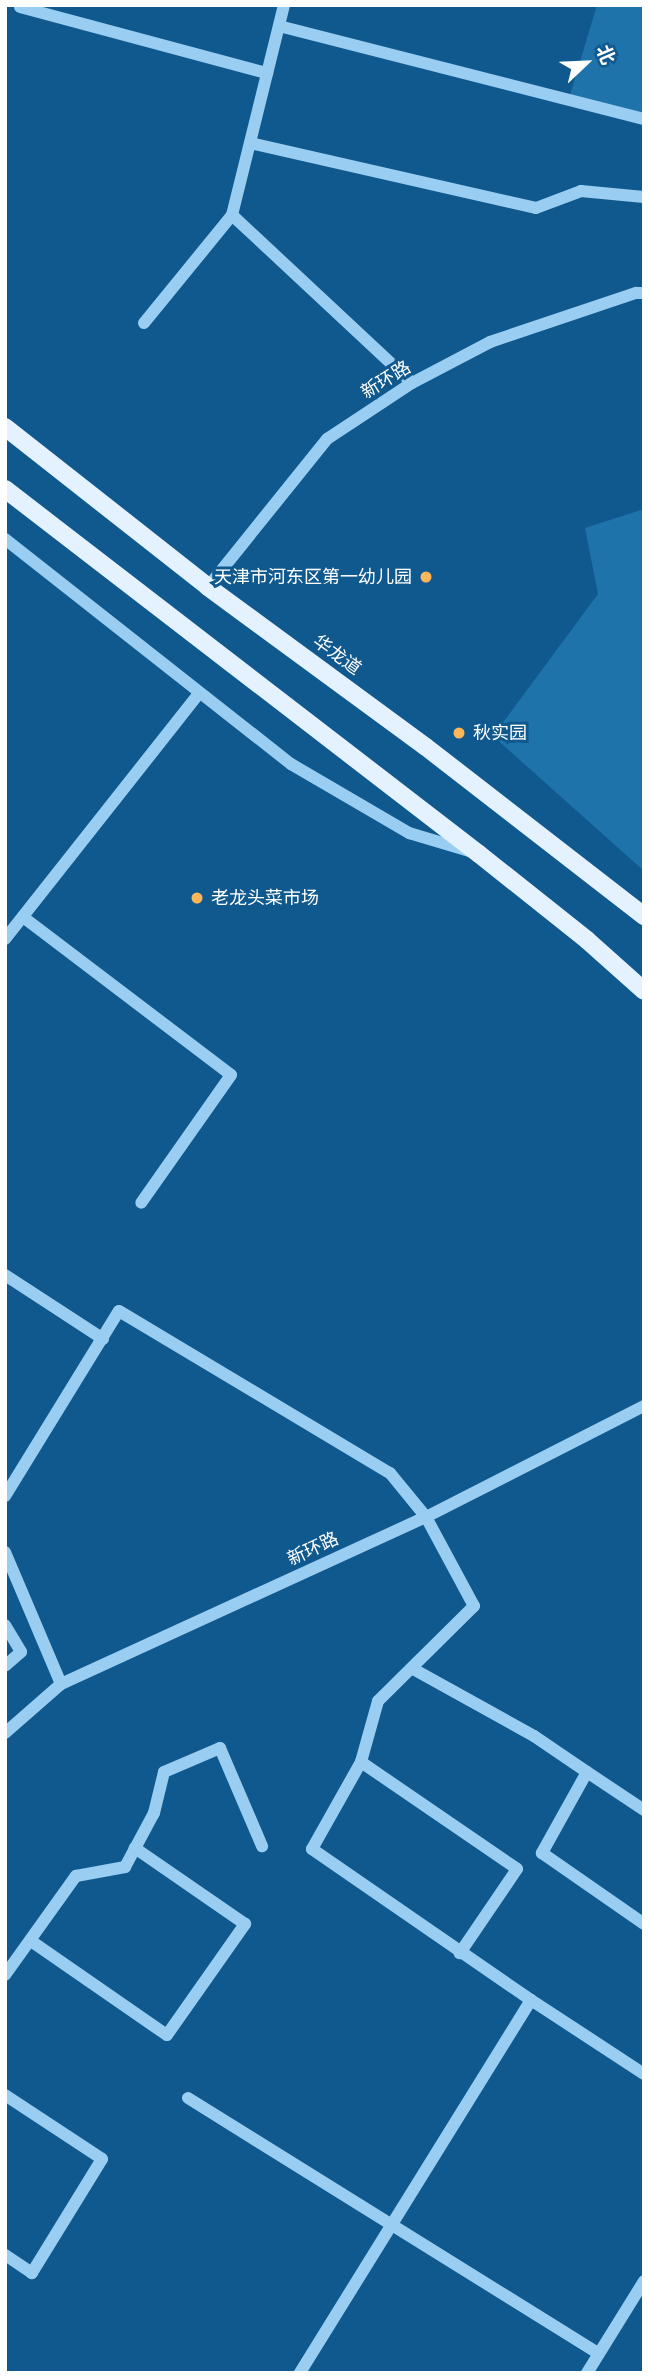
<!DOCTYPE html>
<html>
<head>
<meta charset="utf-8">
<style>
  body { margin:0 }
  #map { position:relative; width:649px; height:2378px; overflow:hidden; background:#10598e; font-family:"Fira Sans","Noto Sans SC",sans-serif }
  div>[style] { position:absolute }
  .green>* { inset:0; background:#1f73ab }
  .minor>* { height:12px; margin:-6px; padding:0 6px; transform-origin:6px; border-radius:6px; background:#99cef2 }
  .major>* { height:18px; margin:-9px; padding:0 9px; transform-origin:9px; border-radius:9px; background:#e4f2ff }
  .dots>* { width:19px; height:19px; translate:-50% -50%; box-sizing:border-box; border:4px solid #10598e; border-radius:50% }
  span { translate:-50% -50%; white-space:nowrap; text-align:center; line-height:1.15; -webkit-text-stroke:6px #10598e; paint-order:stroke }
  .street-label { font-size:18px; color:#fff }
  .poi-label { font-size:18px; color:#fff }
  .right { translate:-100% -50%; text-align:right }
  .left { translate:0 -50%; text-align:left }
  .frame { position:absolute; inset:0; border:7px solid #fff; pointer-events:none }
  .north { position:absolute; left:551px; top:28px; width:70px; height:70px; -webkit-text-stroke:5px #10598e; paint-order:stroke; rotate:67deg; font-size:19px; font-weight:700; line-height:28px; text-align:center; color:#fff }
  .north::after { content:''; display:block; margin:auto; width:24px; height:32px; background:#fff; clip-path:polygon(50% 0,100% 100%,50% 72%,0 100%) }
</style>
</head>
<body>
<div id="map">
  <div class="green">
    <div style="clip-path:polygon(597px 5px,644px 5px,644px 114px,570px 95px)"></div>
    <div style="clip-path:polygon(644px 509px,644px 871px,493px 736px,598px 594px,585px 528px)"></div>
  </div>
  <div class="minor">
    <div style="left:284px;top:5px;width:216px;rotate:103.9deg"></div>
    <div style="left:232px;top:215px;width:246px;rotate:43deg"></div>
    <div style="left:20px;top:7px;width:256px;rotate:15deg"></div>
    <div style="left:279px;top:26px;width:377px;rotate:14.3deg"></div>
    <div style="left:250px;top:143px;width:293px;rotate:12.8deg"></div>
    <div style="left:536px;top:208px;width:48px;rotate:-20.7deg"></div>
    <div style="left:581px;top:191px;width:63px;rotate:5.4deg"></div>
    <div style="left:144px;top:323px;width:139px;rotate:-50.8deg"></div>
    <div style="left:5px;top:539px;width:364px;rotate:38.2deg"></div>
    <div style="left:291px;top:764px;width:137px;rotate:30.3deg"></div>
    <div style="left:409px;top:833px;width:63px;rotate:16.7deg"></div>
    <div style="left:208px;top:587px;width:190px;rotate:-51.2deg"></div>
    <div style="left:327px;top:439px;width:102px;rotate:-33.4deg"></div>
    <div style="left:412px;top:383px;width:88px;rotate:-27.7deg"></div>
    <div style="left:490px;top:342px;width:154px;rotate:-18.6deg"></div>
    <div style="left:636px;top:293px;width:8px"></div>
    <div style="left:23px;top:917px;width:261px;rotate:37.2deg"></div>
    <div style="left:231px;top:1075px;width:156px;rotate:125.1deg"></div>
    <div style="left:5px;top:939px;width:313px;rotate:-51.7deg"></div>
    <div style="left:5px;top:1275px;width:117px;rotate:33.1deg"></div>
    <div style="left:5px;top:1496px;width:217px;rotate:-58.4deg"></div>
    <div style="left:119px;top:1311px;width:316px;rotate:30.9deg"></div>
    <div style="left:390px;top:1473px;width:57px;rotate:50.7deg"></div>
    <div style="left:426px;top:1517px;width:101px;rotate:61.7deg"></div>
    <div style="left:474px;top:1606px;width:135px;rotate:135.3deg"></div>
    <div style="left:378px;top:1701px;width:63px;rotate:105.6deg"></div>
    <div style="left:361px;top:1762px;width:100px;rotate:119.4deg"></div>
    <div style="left:312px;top:1849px;width:266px;rotate:34.6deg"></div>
    <div style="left:531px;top:2000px;width:439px;rotate:121.8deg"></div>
    <div style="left:5px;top:1552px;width:143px;rotate:67deg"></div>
    <div style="left:5px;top:1625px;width:31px;rotate:59deg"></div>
    <div style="left:21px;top:1652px;width:21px;rotate:139deg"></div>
    <div style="left:415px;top:1670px;width:136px;rotate:29deg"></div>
    <div style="left:534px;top:1736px;width:64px;rotate:34.2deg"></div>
    <div style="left:587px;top:1772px;width:93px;rotate:119.1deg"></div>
    <div style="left:542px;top:1853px;width:124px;rotate:34.8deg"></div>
    <div style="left:5px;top:1733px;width:74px;rotate:-41.2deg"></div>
    <div style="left:61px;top:1684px;width:401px;rotate:-24.6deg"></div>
    <div style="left:426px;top:1517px;width:245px;rotate:-27deg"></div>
    <div style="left:361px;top:1762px;width:189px;rotate:34.4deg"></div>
    <div style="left:517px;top:1869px;width:102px;rotate:124.2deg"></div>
    <div style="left:587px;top:1772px;width:69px;rotate:33.7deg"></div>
    <div style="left:31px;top:1941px;width:165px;rotate:34.7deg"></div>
    <div style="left:167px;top:2035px;width:136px;rotate:-54.9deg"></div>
    <div style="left:245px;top:1924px;width:134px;rotate:-145.4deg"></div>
    <div style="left:5px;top:1975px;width:122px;rotate:-54.4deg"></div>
    <div style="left:76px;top:1876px;width:50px;rotate:-10.4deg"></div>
    <div style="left:125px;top:1867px;width:61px;rotate:-61.8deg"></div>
    <div style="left:154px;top:1813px;width:42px;rotate:-76.3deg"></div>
    <div style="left:164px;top:1772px;width:61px;rotate:-23.2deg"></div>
    <div style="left:220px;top:1748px;width:107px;rotate:66.8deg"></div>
    <div style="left:531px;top:2000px;width:135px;rotate:33.2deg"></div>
    <div style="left:5px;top:2095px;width:116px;rotate:33.4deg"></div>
    <div style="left:102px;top:2159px;width:134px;rotate:121.6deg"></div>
    <div style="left:32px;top:2273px;width:32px;rotate:-146deg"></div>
    <div style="left:188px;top:2098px;width:482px;rotate:31.9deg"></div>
    <div style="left:587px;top:2373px;width:108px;rotate:-58.2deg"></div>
  </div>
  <div class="major">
    <div style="left:5px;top:427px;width:258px;rotate:38.2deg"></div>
    <div style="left:208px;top:587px;width:270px;rotate:36.3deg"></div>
    <div style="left:426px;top:747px;width:276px;rotate:37.8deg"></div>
    <div style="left:5px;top:489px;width:598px;rotate:37.6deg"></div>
    <div style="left:479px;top:854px;width:138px;rotate:38.5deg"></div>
    <div style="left:587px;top:940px;width:76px;rotate:41.8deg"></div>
  </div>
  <div class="dots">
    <div style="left:426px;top:577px;background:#ffb75a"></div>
    <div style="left:459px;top:733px;background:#ffb75a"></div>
    <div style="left:197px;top:898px;background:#ffb75a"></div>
  </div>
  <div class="street-label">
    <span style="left:386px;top:380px;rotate:-32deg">新环路</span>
    <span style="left:337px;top:655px;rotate:36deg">华龙道</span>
    <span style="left:313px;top:1549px;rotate:-25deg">新环路</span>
  </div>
  <div class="poi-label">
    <span class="right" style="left:412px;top:577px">天津市河东区第一幼儿园</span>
    <span class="left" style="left:473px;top:733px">秋实园</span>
    <span class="left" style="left:211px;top:898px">老龙头菜市场</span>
  </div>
  <div class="frame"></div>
  <div class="north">北</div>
</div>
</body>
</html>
